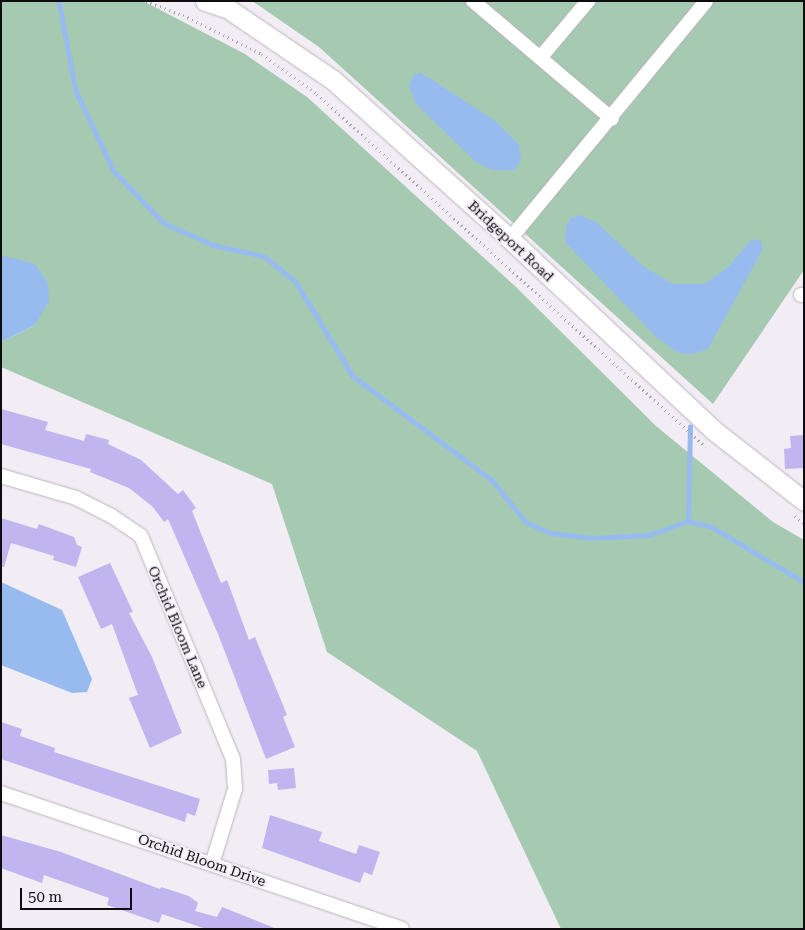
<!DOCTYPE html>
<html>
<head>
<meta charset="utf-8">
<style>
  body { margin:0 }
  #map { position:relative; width:805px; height:930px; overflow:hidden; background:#f2ecf4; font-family:"Roboto Serif",serif }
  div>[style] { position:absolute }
  .green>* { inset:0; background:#a5cab1 }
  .water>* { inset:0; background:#97bbef }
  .stream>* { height:4.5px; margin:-2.25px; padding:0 2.25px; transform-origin:2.25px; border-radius:2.25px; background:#97bbef }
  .building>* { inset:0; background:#c1b5f0 }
  .path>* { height:2.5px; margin-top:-1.25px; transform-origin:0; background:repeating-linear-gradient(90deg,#a8a3a9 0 1px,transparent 0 5px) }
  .roads { filter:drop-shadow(0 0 1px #bbb5bd) drop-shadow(0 0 1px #bbb5bd) }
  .street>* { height:14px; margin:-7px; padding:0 7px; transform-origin:7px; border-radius:7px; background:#fff }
  .secondary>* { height:19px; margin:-9.5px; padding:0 9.5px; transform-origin:9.5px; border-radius:9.5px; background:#fff }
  span { translate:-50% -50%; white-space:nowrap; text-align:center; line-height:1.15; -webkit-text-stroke:4px #f2ecf4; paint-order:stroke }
  .street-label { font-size:14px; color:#0f0c0f }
  .frame { position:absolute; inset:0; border:2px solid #0f0c0f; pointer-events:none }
  .scale { position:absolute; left:20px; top:888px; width:112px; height:22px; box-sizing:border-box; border:2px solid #0f0c0f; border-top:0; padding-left:6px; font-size:15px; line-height:18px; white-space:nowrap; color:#0f0c0f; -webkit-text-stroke:4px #f2ecf4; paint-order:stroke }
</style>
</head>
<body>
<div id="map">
  <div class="green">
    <div style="clip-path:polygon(1px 1px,143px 1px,245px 54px,307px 97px,516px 287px,656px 426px,773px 522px,804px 540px,804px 929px,561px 929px,477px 751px,327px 652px,272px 484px,1px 367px,1px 342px,35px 325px,1px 255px)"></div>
    <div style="clip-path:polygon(252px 1px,804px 1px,804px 270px,713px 404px,319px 47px)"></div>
  </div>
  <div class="water">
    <div style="clip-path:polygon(420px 72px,494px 120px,519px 145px,521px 160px,515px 170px,491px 170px,475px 161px,416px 104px,409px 86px,413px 76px)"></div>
    <div style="clip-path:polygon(579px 215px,596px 222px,643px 266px,673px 284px,705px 284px,728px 267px,752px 239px,761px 241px,763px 249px,708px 349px,693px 354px,679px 353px,657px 338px,565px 242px,566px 226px,571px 218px)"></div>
    <div style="clip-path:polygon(1px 255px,35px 264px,48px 283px,49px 301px,35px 325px,1px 342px)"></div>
    <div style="clip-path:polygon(1px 582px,62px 610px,92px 679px,87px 692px,72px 693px,1px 665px)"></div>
  </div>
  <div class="stream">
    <div style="left:59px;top:1px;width:92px;rotate:79.3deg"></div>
    <div style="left:76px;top:91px;width:89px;rotate:64.6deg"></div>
    <div style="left:114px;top:171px;width:72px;rotate:46.1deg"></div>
    <div style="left:164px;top:223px;width:54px;rotate:24.2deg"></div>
    <div style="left:213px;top:245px;width:52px;rotate:12.2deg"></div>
    <div style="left:264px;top:256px;width:41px;rotate:39.1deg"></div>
    <div style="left:296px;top:282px;width:110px;rotate:58.8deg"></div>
    <div style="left:353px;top:376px;width:174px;rotate:36.8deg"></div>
    <div style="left:492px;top:480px;width:54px;rotate:51deg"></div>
    <div style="left:526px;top:522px;width:27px;rotate:24deg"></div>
    <div style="left:551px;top:533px;width:39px;rotate:7deg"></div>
    <div style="left:590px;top:538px;width:59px;rotate:-2.9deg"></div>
    <div style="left:649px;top:535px;width:41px;rotate:-19.7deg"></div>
    <div style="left:688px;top:521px;width:25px;rotate:14deg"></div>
    <div style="left:712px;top:527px;width:107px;rotate:30.9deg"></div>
    <div style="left:688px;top:521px;width:94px;rotate:-88.8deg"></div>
  </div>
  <div class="building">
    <div style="clip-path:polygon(1px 409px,48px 422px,45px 430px,84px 441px,86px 434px,109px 440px,108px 444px,141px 460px,178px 494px,183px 490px,196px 508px,192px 511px,221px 583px,227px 580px,249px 640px,255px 637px,287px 715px,283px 717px,295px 747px,266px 759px,218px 634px,168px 519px,164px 522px,153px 507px,129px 488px,90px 472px,91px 469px,1px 444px)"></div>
    <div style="clip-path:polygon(804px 435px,804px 468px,785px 469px,784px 449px,791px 448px,790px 436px)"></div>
    <div style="clip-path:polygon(1px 518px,37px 529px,39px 524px,74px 537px,77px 545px,82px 547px,76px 567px,53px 560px,54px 556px,11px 543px,4px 567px,1px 567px)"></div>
    <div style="clip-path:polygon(110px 563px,133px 612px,129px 613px,152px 657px,182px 733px,150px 748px,129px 698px,138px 695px,112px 624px,101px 629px,78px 577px)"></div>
    <div style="clip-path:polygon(1px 722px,22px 729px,20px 736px,55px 748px,54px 752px,200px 799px,195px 816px,187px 813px,185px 822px,1px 759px)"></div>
    <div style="clip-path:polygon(294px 768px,296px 788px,278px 790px,277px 783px,269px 784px,268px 770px)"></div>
    <div style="clip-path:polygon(270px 815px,322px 832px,319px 841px,356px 854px,359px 845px,380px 852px,372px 875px,364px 872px,360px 883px,262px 848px)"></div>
    <div style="clip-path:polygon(1px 835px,61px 852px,160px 889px,161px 887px,189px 896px,198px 903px,195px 911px,217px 917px,222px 907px,277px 929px,206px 929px,162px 914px,159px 923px,136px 915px,107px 905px,109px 898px,44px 875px,42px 883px,1px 868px)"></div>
  </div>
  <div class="path">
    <div style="left:146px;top:1px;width:40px;rotate:21deg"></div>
    <div style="left:183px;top:15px;width:88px;rotate:26.3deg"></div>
    <div style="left:262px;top:54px;width:68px;rotate:36deg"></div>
    <div style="left:317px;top:94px;width:525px;rotate:42.22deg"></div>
    <div style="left:795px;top:516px;width:11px;rotate:38deg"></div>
  </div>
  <div class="roads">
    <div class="street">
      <div style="left:473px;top:1px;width:182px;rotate:40.3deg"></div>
      <div style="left:540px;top:58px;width:75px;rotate:-49.9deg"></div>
      <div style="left:510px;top:239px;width:308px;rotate:-50.5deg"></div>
      <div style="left:801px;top:295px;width:3px"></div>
      <div style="left:1px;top:476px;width:78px;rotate:16.3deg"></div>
      <div style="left:76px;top:498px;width:38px;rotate:27deg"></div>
      <div style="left:110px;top:515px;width:37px;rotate:34deg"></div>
      <div style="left:141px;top:536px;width:241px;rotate:67.6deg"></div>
      <div style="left:233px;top:759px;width:30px;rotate:86deg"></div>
      <div style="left:235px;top:789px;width:78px;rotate:107deg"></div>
      <div style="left:1px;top:793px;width:423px;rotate:18.7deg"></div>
    </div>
    <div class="secondary">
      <div style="left:205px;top:1px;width:23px;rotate:18deg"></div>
      <div style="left:227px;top:8px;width:128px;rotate:34.2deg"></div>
      <div style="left:333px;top:80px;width:238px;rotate:41.9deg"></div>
      <div style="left:510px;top:239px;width:277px;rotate:43.2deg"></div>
      <div style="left:712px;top:429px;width:117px;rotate:38deg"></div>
    </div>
  </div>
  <div class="street-label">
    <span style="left:511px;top:241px;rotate:43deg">Bridgeport Road</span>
    <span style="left:178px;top:627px;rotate:67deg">Orchid Bloom Lane</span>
    <span style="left:202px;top:860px;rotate:19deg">Orchid Bloom Drive</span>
  </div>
  <div class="frame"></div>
  <div class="scale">50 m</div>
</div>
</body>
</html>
